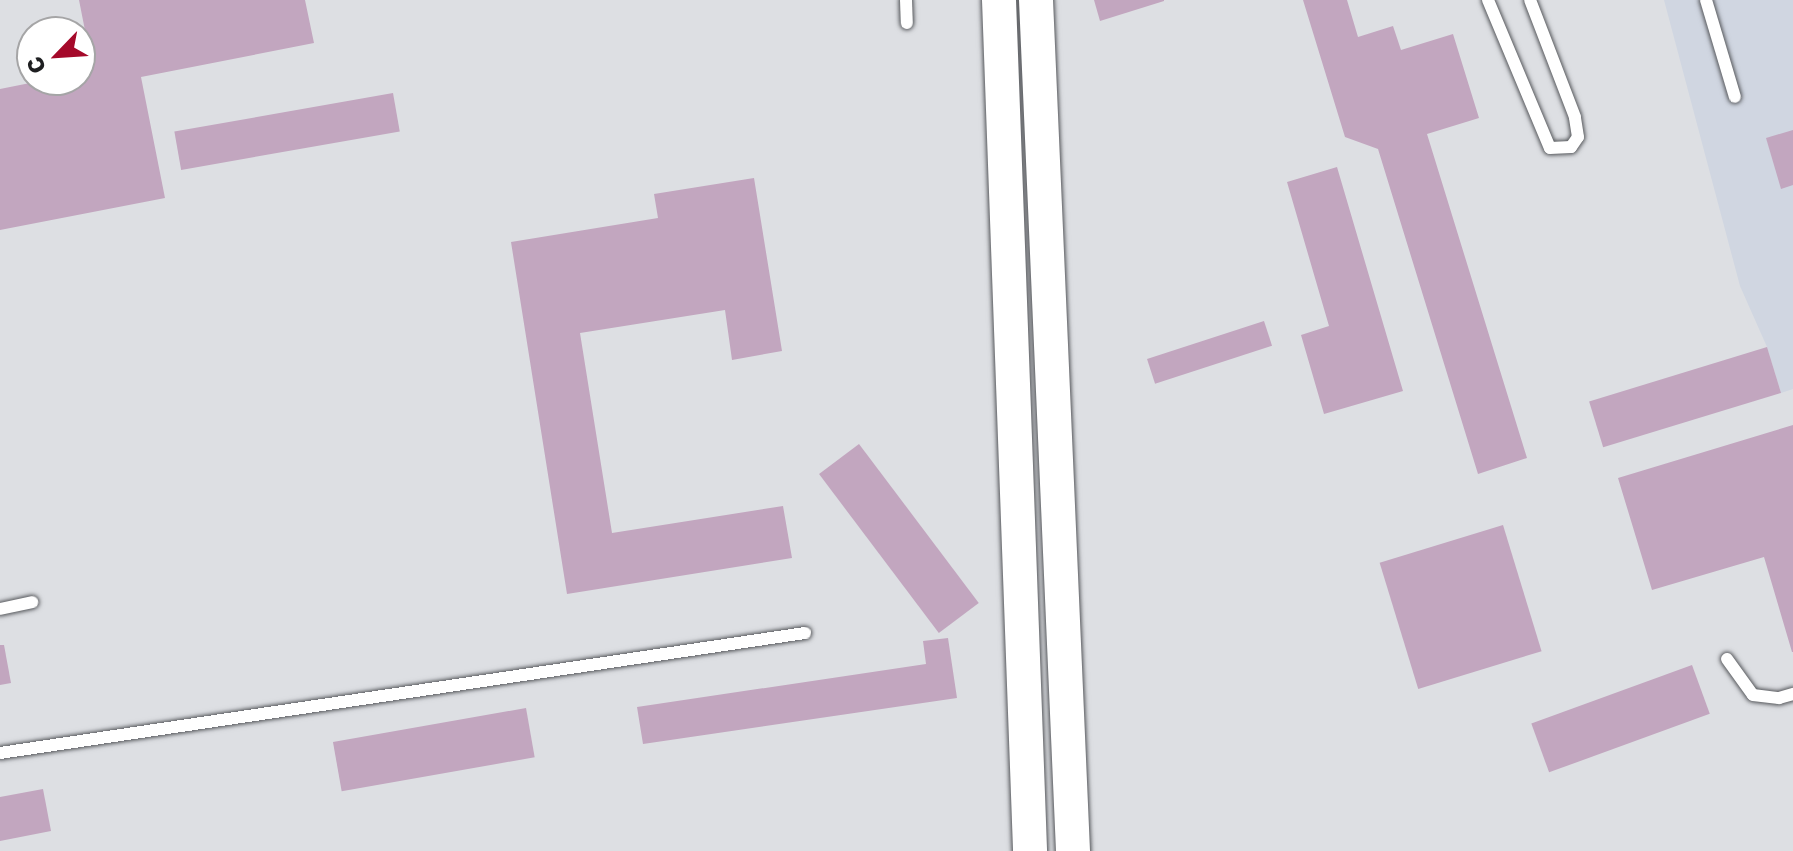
<!DOCTYPE html>
<html>
<head>
<meta charset="utf-8">
<style>
  body { margin:0 }
  #map { position:relative; width:1793px; height:851px; overflow:hidden; background:#dddfe3; font-family:"Golos Text",sans-serif }
  div>[style] { position:absolute }
  .built>* { inset:0; background:#d0d6e1 }
  .building>* { inset:0; background:#c2a6bf; transform-origin:0 0 }
  .roads { filter:drop-shadow(0 0 2px #57595d) drop-shadow(0 0 2px #57595d) }
  .lane>* { height:12px; margin:-6px; padding:0 6px; transform-origin:6px; border-radius:6px; background:#fff }
  .secondary>* { height:34px; margin:-17px; padding:0 17px; transform-origin:17px; border-radius:17px; background:#fff }
  span { translate:-50% -50%; white-space:nowrap; text-align:center; line-height:1.15; -webkit-text-stroke:6px #fff; paint-order:stroke }
  .north { position:absolute; left:16px; top:16px; width:80px; height:80px; box-sizing:border-box; background:#fff; border:2px solid #a5a5a6; border-radius:50%; rotate:245deg; font-size:22px; font-weight:700; line-height:32px; text-align:center; color:#1e1f21 }
  .north::after { content:''; display:block; margin:auto; width:28px; height:36px; background:#a5092a; clip-path:polygon(50% 0,100% 100%,50% 72%,0 100%) }
</style>
</head>
<body>
<div id="map">
  <div class="built">
    <div style="clip-path:polygon(1664px 0,1793px 0,1793px 389px,1781px 393px,1767px 347px,1740px 286px)"></div>
  </div>
  <div class="building">
    <div style="clip-path:polygon(79px 0,305px 0,314px 43px,141px 77px,165px 198px,0 230px,0 89px,45px 80px,80px 80px,80px 73px,93px 71px)"></div>
    <div style="clip-path:polygon(1094px 0,1164px 0,1164px 1px,1100px 21px)"></div>
    <div style="clip-path:polygon(1303px 0,1347px 0,1358px 37px,1393px 26px,1401px 50px,1453px 34px,1479px 118px,1427px 134px,1527px 458px,1478px 474px,1378px 149px,1345px 137px)"></div>
    <div style="left:393px;top:93px;width:39px;height:222px;rotate:80deg"></div>
    <div style="clip-path:polygon(1793px 130px,1793px 185px,1781px 189px,1766px 138px)"></div>
    <div style="clip-path:polygon(1337px 167px,1403px 391px,1324px 414px,1301px 335px,1329px 326px,1287px 182px)"></div>
    <div style="clip-path:polygon(754px 178px,782px 351px,732px 360px,725px 310px,580px 333px,612px 533px,783px 506px,792px 558px,567px 594px,511px 242px,658px 218px,654px 194px)"></div>
    <div style="left:1264px;top:321px;width:26px;height:123px;rotate:72deg"></div>
    <div style="left:1767px;top:347px;width:48px;height:186px;rotate:73deg"></div>
    <div style="clip-path:polygon(1793px 425px,1793px 652px,1792px 652px,1764px 557px,1652px 590px,1618px 478px)"></div>
    <div style="left:859px;top:444px;width:199px;height:50px;rotate:53deg"></div>
    <div style="left:1503px;top:525px;width:132px;height:129px;rotate:73deg"></div>
    <div style="clip-path:polygon(948px 638px,957px 698px,643px 744px,637px 707px,926px 664px,923px 641px)"></div>
    <div style="clip-path:polygon(0 645px,4px 645px,11px 683px,0 685px)"></div>
    <div style="left:1692px;top:665px;width:52px;height:171px;rotate:70deg"></div>
    <div style="left:526px;top:708px;width:50px;height:196px;rotate:80deg"></div>
    <div style="clip-path:polygon(43px 789px,51px 831px,0 841px,0 797px)"></div>
  </div>
  <div class="roads">
    <div class="lane">
      <div style="left:906px;top:0;width:23px;rotate:88deg"></div>
      <div style="left:1488px;top:0;width:160px;rotate:67.3deg"></div>
      <div style="left:1550px;top:148px;width:21px;rotate:-3deg"></div>
      <div style="left:1571px;top:147px;width:12px;rotate:-55deg"></div>
      <div style="left:1578px;top:137px;width:20px;rotate:-99deg"></div>
      <div style="left:1575px;top:117px;width:125px;rotate:-111deg"></div>
      <div style="left:1706px;top:0;width:101px;rotate:73.4deg"></div>
      <div style="left:0;top:609px;width:33px;rotate:-12deg"></div>
      <div style="left:1727px;top:659px;width:44px;rotate:54.2deg"></div>
      <div style="left:1753px;top:695px;width:26px;rotate:7deg"></div>
      <div style="left:1779px;top:698px;width:15px;rotate:-16deg"></div>
      <div style="left:0;top:753px;width:814px;rotate:-8.48deg"></div>
    </div>
    <div class="secondary">
      <div style="left:999px;top:0;width:852px;rotate:87.91deg"></div>
      <div style="left:1036px;top:0;width:852px;rotate:87.51deg"></div>
    </div>
  </div>
  <div class="north">С</div>
</div>
</body>
</html>
